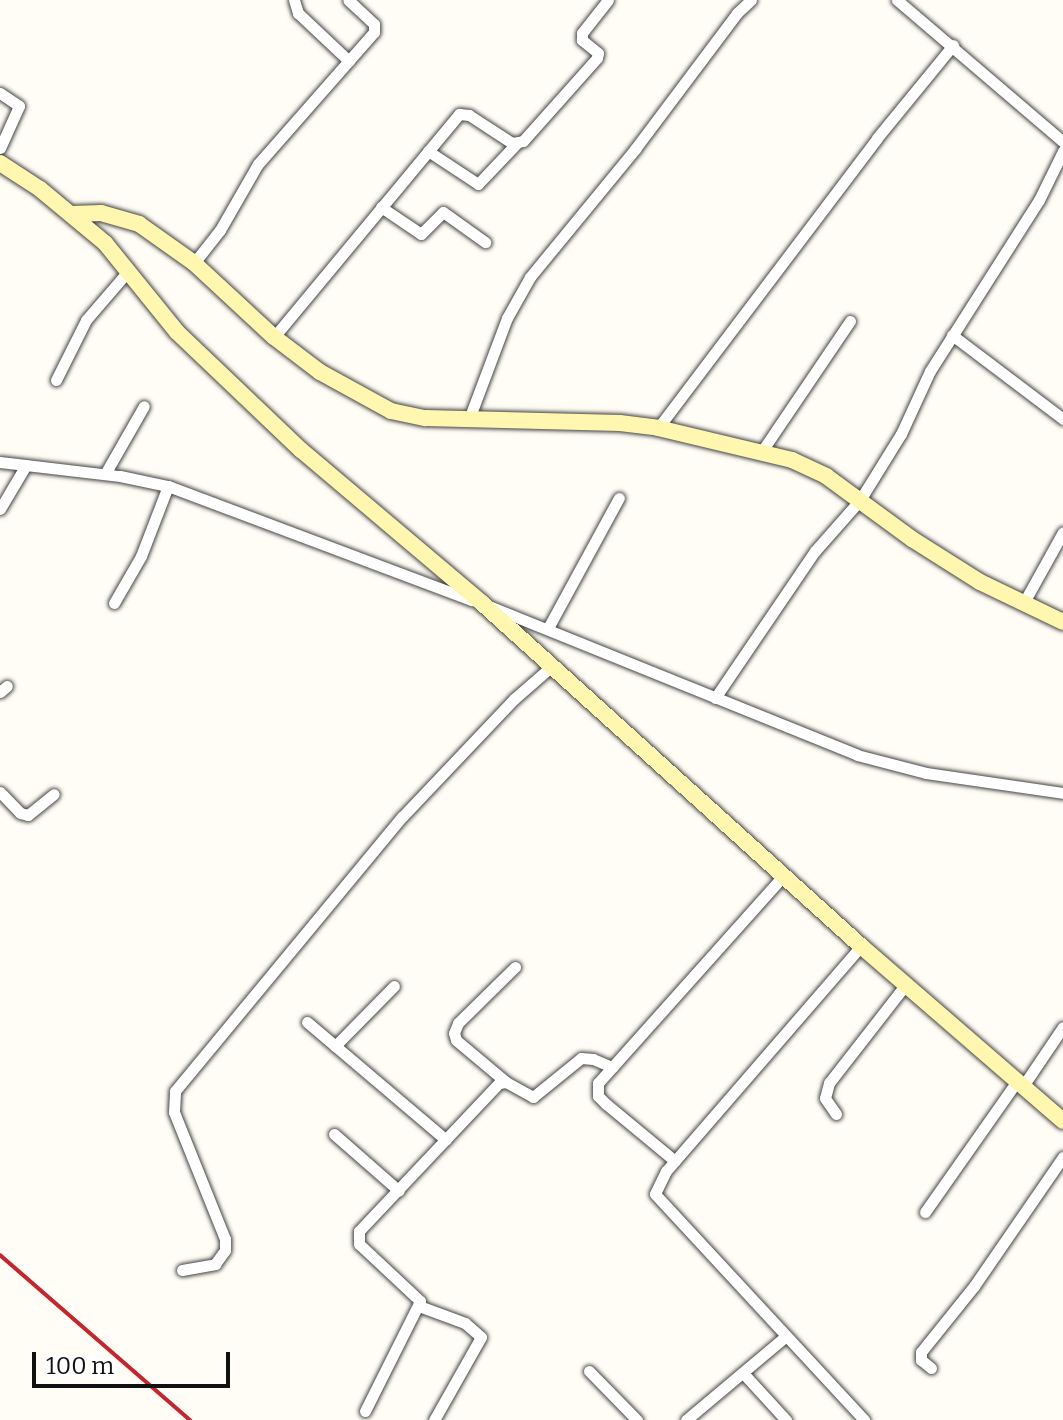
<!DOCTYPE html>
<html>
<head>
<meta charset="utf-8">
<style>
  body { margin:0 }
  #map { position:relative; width:1063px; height:1420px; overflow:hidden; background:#fffdf5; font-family:Bitter,serif }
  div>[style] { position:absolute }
  .roads { filter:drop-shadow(0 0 2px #444) drop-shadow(0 0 2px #444) }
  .street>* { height:11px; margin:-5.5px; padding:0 5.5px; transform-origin:5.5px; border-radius:5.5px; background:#fff }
  .secondary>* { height:16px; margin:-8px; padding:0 8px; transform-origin:8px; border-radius:8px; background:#fff6b0 }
  .rail>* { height:4px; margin:-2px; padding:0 2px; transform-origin:2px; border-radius:2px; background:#c4262e }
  span { translate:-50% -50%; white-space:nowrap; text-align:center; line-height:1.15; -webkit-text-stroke:8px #fff; paint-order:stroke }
  .scale { position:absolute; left:32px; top:1352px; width:198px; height:36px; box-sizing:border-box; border:4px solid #111; border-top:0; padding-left:10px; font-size:24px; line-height:28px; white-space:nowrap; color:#111; -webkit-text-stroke:6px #fff; paint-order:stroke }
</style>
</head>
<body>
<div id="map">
  <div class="roads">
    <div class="street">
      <div style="left:294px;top:0;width:14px;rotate:73deg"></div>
      <div style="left:298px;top:13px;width:70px;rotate:43.3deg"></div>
      <div style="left:897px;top:0;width:218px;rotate:40.5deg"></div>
      <div style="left:0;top:93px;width:23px;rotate:34deg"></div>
      <div style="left:19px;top:106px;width:46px;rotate:114.3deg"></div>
      <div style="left:428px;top:151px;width:60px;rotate:33.4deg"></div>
      <div style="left:478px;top:184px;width:55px;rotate:-46.5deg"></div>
      <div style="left:381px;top:207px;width:48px;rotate:34deg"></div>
      <div style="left:421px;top:234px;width:31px;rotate:-45deg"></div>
      <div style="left:443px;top:212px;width:52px;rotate:35.5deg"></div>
      <div style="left:194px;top:263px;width:42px;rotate:-51.8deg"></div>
      <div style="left:220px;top:230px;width:76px;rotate:-60.1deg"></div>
      <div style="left:258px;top:164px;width:176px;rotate:-48.7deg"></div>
      <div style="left:374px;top:32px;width:8px;rotate:-90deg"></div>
      <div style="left:374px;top:24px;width:35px;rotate:-137deg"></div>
      <div style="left:952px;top:335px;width:139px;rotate:37.1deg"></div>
      <div style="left:274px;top:337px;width:290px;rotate:-50.3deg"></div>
      <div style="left:459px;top:114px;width:10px;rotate:6deg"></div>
      <div style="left:469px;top:115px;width:51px;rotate:33.1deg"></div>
      <div style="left:512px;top:143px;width:11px;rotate:-10deg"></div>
      <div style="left:523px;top:141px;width:111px;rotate:-48.3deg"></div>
      <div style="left:597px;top:58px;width:5px;rotate:-79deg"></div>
      <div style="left:598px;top:53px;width:21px;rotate:-141deg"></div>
      <div style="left:582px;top:40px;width:7px;rotate:-90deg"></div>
      <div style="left:582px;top:33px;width:42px;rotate:-51.8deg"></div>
      <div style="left:56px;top:380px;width:67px;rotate:-63.4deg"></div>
      <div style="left:86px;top:320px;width:66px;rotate:-49.3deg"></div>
      <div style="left:469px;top:419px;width:108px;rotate:-69.4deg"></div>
      <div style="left:507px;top:318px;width:47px;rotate:-60.7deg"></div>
      <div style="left:530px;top:277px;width:166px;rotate:-50.6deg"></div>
      <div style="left:635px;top:149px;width:170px;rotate:-53.1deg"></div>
      <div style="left:737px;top:13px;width:19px;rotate:-43deg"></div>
      <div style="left:658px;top:428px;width:363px;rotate:-52.9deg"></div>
      <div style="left:877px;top:138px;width:120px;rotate:-50.7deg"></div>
      <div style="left:762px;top:451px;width:157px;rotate:-55.9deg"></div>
      <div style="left:0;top:462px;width:121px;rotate:6.7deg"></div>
      <div style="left:120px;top:476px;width:49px;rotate:11.8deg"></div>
      <div style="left:168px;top:486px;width:325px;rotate:20.6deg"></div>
      <div style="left:105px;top:474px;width:78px;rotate:-60.2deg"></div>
      <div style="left:0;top:509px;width:51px;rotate:-59.4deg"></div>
      <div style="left:114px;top:603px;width:54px;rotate:-60.1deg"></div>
      <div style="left:141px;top:556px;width:75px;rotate:-68.9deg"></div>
      <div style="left:1023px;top:604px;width:82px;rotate:-60.9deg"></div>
      <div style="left:489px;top:606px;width:397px;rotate:22deg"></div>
      <div style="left:857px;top:755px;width:71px;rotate:14.6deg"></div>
      <div style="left:926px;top:773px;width:138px;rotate:8.3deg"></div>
      <div style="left:548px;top:628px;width:148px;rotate:-61.4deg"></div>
      <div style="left:0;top:692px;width:9px;rotate:-41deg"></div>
      <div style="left:715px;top:698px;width:178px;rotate:-55.8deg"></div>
      <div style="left:815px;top:551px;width:68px;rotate:-48.6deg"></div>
      <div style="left:860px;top:500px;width:78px;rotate:-58.2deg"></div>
      <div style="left:901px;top:434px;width:69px;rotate:-65.3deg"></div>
      <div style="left:930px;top:371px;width:203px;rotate:-57.5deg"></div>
      <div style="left:1039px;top:200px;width:55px;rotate:-63.9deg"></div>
      <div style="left:0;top:792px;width:29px;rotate:46deg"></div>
      <div style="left:20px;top:813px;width:8px;rotate:14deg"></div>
      <div style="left:28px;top:815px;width:33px;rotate:-39deg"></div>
      <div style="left:861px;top:946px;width:298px;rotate:130.9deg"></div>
      <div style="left:666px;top:1171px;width:25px;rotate:116deg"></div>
      <div style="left:655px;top:1194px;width:308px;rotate:47.2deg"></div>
      <div style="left:307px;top:1022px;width:182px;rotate:40.3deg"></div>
      <div style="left:335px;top:1046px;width:84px;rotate:-45.5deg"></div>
      <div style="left:506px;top:1082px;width:65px;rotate:-140deg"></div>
      <div style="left:456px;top:1040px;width:7px;rotate:-106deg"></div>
      <div style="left:454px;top:1033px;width:11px;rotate:-68deg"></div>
      <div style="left:458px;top:1023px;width:80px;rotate:-44.5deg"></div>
      <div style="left:1023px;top:1086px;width:71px;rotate:-55.9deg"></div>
      <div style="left:836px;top:1114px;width:19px;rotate:-125deg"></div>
      <div style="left:825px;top:1098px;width:16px;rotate:-75deg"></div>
      <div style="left:829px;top:1083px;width:125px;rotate:-52.1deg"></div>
      <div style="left:334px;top:1134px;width:86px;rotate:41.2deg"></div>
      <div style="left:675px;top:1161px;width:89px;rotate:-140.4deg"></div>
      <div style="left:606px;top:1104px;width:11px;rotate:-135deg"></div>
      <div style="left:598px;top:1096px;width:13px;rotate:-90deg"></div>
      <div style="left:598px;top:1083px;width:279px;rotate:-48.2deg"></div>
      <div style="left:925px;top:1212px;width:160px;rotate:-54.9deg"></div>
      <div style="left:182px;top:1270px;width:34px;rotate:-10deg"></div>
      <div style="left:215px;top:1264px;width:17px;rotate:-54deg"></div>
      <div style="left:225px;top:1250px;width:11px;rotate:-90deg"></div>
      <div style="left:225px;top:1239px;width:137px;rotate:-111.9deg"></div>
      <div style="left:174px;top:1112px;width:21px;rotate:-87deg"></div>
      <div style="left:175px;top:1091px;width:356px;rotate:-50.4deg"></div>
      <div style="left:402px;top:817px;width:163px;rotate:-46.5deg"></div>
      <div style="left:514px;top:699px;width:50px;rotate:-41deg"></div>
      <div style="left:419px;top:1306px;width:49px;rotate:20.3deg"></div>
      <div style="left:465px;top:1323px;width:21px;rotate:41deg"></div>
      <div style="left:481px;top:1337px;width:95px;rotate:119.5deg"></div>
      <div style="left:931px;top:1368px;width:13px;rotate:-141deg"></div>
      <div style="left:921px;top:1360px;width:8px;rotate:-90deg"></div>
      <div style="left:921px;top:1352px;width:85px;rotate:-51.2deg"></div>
      <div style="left:974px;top:1286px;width:157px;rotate:-55.4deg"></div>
      <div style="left:589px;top:1371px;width:69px;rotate:45.6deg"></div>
      <div style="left:743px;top:1373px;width:64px;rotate:47.5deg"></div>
      <div style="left:365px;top:1411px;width:123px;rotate:-63.4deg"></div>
      <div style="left:420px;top:1301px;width:83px;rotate:-136.9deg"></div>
      <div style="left:359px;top:1244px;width:13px;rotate:-90deg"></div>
      <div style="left:359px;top:1231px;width:204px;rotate:-46.6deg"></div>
      <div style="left:499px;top:1083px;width:7px;rotate:-8deg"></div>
      <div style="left:506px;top:1082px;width:31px;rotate:29deg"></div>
      <div style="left:533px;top:1097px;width:62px;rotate:-39.1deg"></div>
      <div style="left:581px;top:1058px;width:12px;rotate:5deg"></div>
      <div style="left:593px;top:1059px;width:21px;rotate:23deg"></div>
      <div style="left:686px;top:1420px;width:129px;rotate:-40deg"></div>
    </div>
    <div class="secondary">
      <div style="left:0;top:163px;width:48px;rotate:33deg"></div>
      <div style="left:40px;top:189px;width:85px;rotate:39.7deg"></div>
      <div style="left:105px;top:243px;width:114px;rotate:51deg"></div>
      <div style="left:177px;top:332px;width:171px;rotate:43.6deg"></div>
      <div style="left:301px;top:450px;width:238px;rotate:40.2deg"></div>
      <div style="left:483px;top:604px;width:510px;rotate:42.14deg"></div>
      <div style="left:861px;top:946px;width:267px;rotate:40.9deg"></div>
      <div style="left:72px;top:214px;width:29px;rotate:-2deg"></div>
      <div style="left:101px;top:213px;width:40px;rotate:16deg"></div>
      <div style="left:139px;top:224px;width:67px;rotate:35.3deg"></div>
      <div style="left:194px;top:263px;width:109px;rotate:42.8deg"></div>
      <div style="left:274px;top:337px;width:58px;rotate:37.3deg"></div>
      <div style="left:320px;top:372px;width:81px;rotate:28.8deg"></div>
      <div style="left:391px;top:411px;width:35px;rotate:12deg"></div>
      <div style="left:425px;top:418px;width:195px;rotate:1.5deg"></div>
      <div style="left:620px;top:423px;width:38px;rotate:7deg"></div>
      <div style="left:658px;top:428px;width:138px;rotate:13.4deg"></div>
      <div style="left:792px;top:460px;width:38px;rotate:25deg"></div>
      <div style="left:826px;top:476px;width:107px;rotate:36.2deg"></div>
      <div style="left:912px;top:539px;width:80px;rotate:32.3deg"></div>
      <div style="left:980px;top:582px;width:92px;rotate:25.7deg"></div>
    </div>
  </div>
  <div class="rail">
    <div style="left:0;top:1255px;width:252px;rotate:41deg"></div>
  </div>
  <div class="scale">100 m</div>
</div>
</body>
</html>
